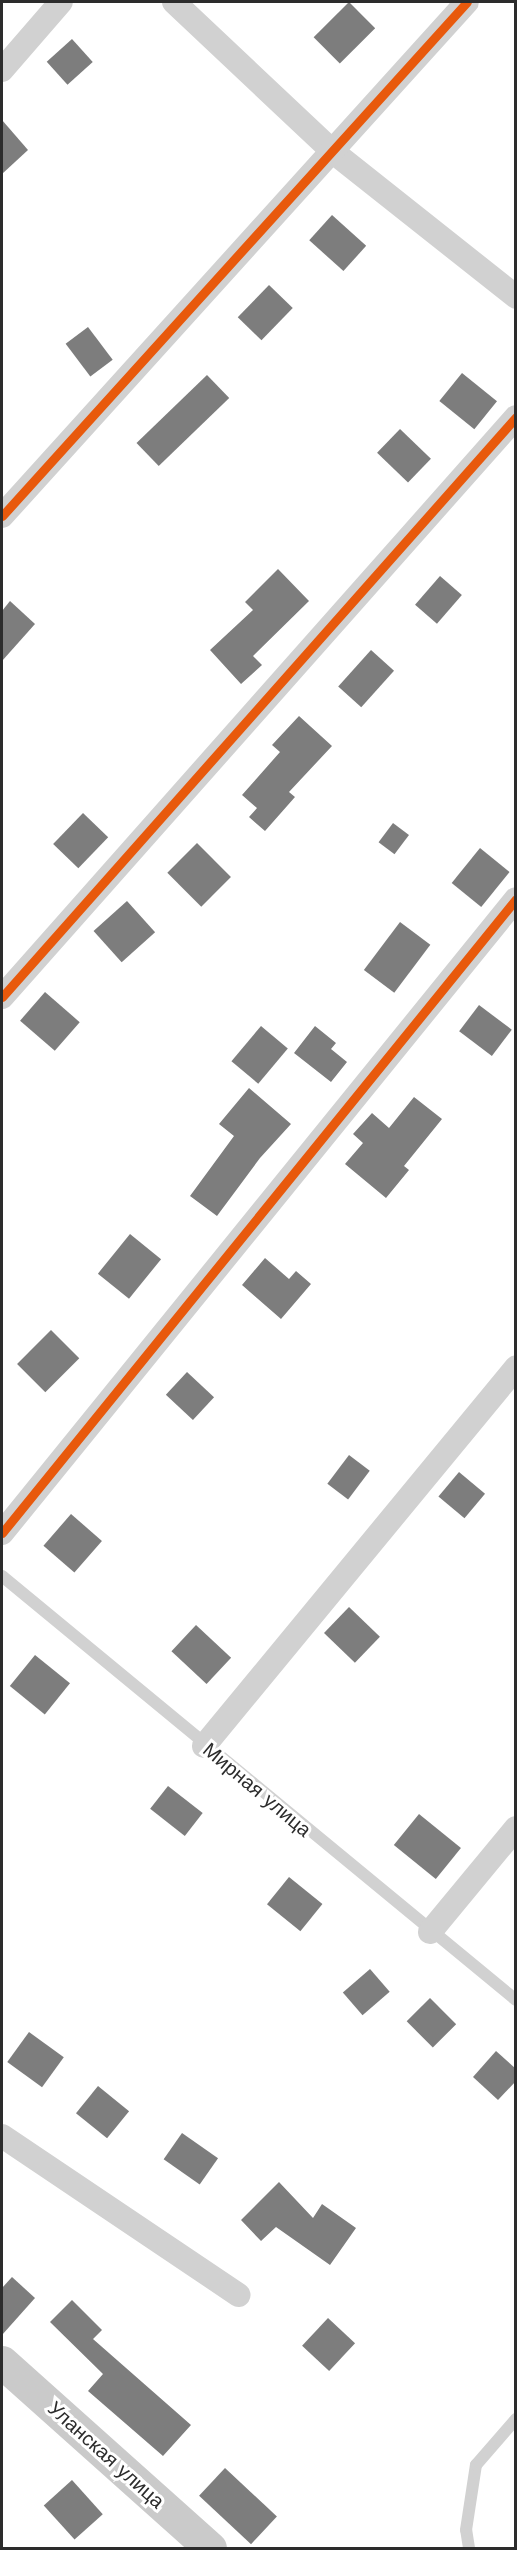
<!DOCTYPE html>
<html>
<head>
<meta charset="utf-8">
<style>
  body { margin:0 }
  #map { position:relative; width:517px; height:2550px; overflow:hidden; background:#fff; font-family:"Work Sans",sans-serif }
  div>[style] { position:absolute }
  .building>* { inset:0; background:#7d7d7d; transform-origin:0 0 }
  .lane>* { height:12px; margin:-6px; padding:0 6px; transform-origin:6px; border-radius:6px; background:#d1d1d1 }
  .street>* { height:24px; margin:-12px; padding:0 12px; transform-origin:12px; border-radius:12px; background:#d1d1d1 }
  .secondary>* { height:33px; margin:-16.5px; padding:0 16.5px; transform-origin:16.5px; border-radius:16.5px; background:#cacaca }
  .cycleway>* { height:9px; margin:-4.5px; padding:0 4.5px; transform-origin:4.5px; border-radius:4.5px; background:#e8590c }
  span { translate:-50% -50%; white-space:nowrap; text-align:center; line-height:1.15; -webkit-text-stroke:6px #fff; paint-order:stroke }
  .street-label { font-size:20px; color:#2c2c2c }
  .frame { position:absolute; inset:0; border:3px solid #2c2c2c; pointer-events:none }
</style>
</head>
<body>
<div id="map">
  <div class="building">
    <div style="left:349px;top:2px;width:37px;height:50px;rotate:45deg"></div>
    <div style="left:72px;top:39px;width:31px;height:34px;rotate:48deg"></div>
    <div style="clip-path:polygon(2px 120px,28px 150px,2px 174px)"></div>
    <div style="left:332px;top:215px;width:46px;height:34px;rotate:42deg"></div>
    <div style="left:269px;top:285px;width:33px;height:45px;rotate:44deg"></div>
    <div style="left:88px;top:327px;width:41px;height:28px;rotate:53deg"></div>
    <div style="left:462px;top:373px;width:45px;height:36px;rotate:39deg"></div>
    <div style="left:207px;top:375px;width:32px;height:98px;rotate:46deg"></div>
    <div style="left:400px;top:429px;width:43px;height:33px;rotate:44deg"></div>
    <div style="clip-path:polygon(278px 569px,309px 601px,253px 656px,262px 665px,241px 684px,210px 650px,253px 610px,245px 602px)"></div>
    <div style="left:440px;top:576px;width:29px;height:38px;rotate:41deg"></div>
    <div style="clip-path:polygon(10px 601px,35px 624px,2px 661px,2px 611px)"></div>
    <div style="left:371px;top:650px;width:31px;height:49px;rotate:42deg"></div>
    <div style="clip-path:polygon(299px 716px,332px 746px,289px 792px,295px 797px,265px 831px,249px 817px,257px 808px,242px 795px,280px 752px,272px 745px)"></div>
    <div style="left:83px;top:813px;width:35px;height:43px;rotate:44deg"></div>
    <div style="left:393px;top:823px;width:20px;height:24px;rotate:37deg"></div>
    <div style="left:197px;top:843px;width:48px;height:42px;rotate:45deg"></div>
    <div style="left:480px;top:848px;width:38px;height:45px;rotate:39deg"></div>
    <div style="left:127px;top:901px;width:42px;height:45px;rotate:48deg"></div>
    <div style="left:400px;top:922px;width:38px;height:60px;rotate:37deg"></div>
    <div style="left:45px;top:992px;width:46px;height:38px;rotate:41deg"></div>
    <div style="left:479px;top:1005px;width:41px;height:33px;rotate:37deg"></div>
    <div style="left:261px;top:1026px;width:35px;height:46px;rotate:40deg"></div>
    <div style="clip-path:polygon(315px 1026px,336px 1043px,331px 1049px,347px 1062px,331px 1082px,294px 1053px)"></div>
    <div style="clip-path:polygon(249px 1088px,291px 1124px,260px 1158px,217px 1216px,190px 1196px,234px 1136px,219px 1124px)"></div>
    <div style="clip-path:polygon(414px 1097px,442px 1119px,404px 1166px,409px 1170px,386px 1198px,345px 1164px,363px 1143px,353px 1134px,372px 1113px,389px 1128px)"></div>
    <div style="left:130px;top:1234px;width:40px;height:51px;rotate:39deg"></div>
    <div style="clip-path:polygon(265px 1258px,289px 1279px,296px 1271px,311px 1284px,281px 1319px,242px 1285px)"></div>
    <div style="left:51px;top:1330px;width:40px;height:48px;rotate:45deg"></div>
    <div style="left:187px;top:1372px;width:37px;height:31px;rotate:43deg"></div>
    <div style="left:349px;top:1455px;width:26px;height:36px;rotate:37deg"></div>
    <div style="left:459px;top:1472px;width:34px;height:32px;rotate:40deg"></div>
    <div style="left:71px;top:1514px;width:41px;height:42px;rotate:41deg"></div>
    <div style="left:349px;top:1607px;width:43px;height:36px;rotate:44deg"></div>
    <div style="left:196px;top:1625px;width:48px;height:36px;rotate:43deg"></div>
    <div style="left:35px;top:1655px;width:45px;height:40px;rotate:39deg"></div>
    <div style="left:168px;top:1786px;width:44px;height:29px;rotate:38deg"></div>
    <div style="left:419px;top:1814px;width:54px;height:40px;rotate:39deg"></div>
    <div style="left:289px;top:1877px;width:43px;height:35px;rotate:39deg"></div>
    <div style="left:370px;top:1969px;width:30px;height:36px;rotate:49deg"></div>
    <div style="left:430px;top:1998px;width:37px;height:33px;rotate:45deg"></div>
    <div style="left:29px;top:2032px;width:43px;height:37px;rotate:36deg"></div>
    <div style="clip-path:polygon(496px 2051px,516px 2069px,516px 2081px,498px 2100px,473px 2077px)"></div>
    <div style="left:98px;top:2086px;width:40px;height:35px;rotate:39deg"></div>
    <div style="left:182px;top:2133px;width:44px;height:32px;rotate:35deg"></div>
    <div style="clip-path:polygon(279px 2182px,313px 2218px,322px 2204px,356px 2228px,330px 2265px,276px 2227px,261px 2241px,241px 2220px)"></div>
    <div style="clip-path:polygon(12px 2277px,35px 2298px,2px 2335px,2px 2288px)"></div>
    <div style="clip-path:polygon(72px 2300px,102px 2330px,93px 2339px,191px 2425px,163px 2456px,88px 2391px,103px 2374px,50px 2322px)"></div>
    <div style="left:328px;top:2318px;width:37px;height:38px;rotate:43deg"></div>
    <div style="left:225px;top:2468px;width:71px;height:38px;rotate:43deg"></div>
    <div style="left:72px;top:2480px;width:46px;height:38px;rotate:48deg"></div>
  </div>
  <div class="lane">
    <div style="left:2px;top:1576px;width:666px;rotate:39.52deg"></div>
    <div style="left:469px;top:2548px;width:18px;rotate:-99deg"></div>
    <div style="left:466px;top:2530px;width:66px;rotate:-81.3deg"></div>
    <div style="left:476px;top:2465px;width:61px;rotate:-49deg"></div>
  </div>
  <div class="street">
    <div style="left:174px;top:2px;width:217px;rotate:43.3deg"></div>
    <div style="left:332px;top:151px;width:235px;rotate:38.4deg"></div>
    <div style="left:2px;top:70px;width:90px;rotate:-49.1deg"></div>
    <div style="left:2px;top:516px;width:693px;rotate:-47.87deg"></div>
    <div style="left:2px;top:997px;width:775px;rotate:-48.45deg"></div>
    <div style="left:2px;top:1533px;width:816px;rotate:-50.97deg"></div>
    <div style="left:204px;top:1746px;width:491px;rotate:-50.5deg"></div>
    <div style="left:430px;top:1932px;width:135px;rotate:-50.4deg"></div>
    <div style="left:2px;top:2136px;width:285px;rotate:33.9deg"></div>
  </div>
  <div class="secondary">
    <div style="left:2px;top:2362px;width:279px;rotate:41.8deg"></div>
  </div>
  <div class="cycleway">
    <div style="left:2px;top:516px;width:693px;rotate:-47.87deg"></div>
    <div style="left:2px;top:997px;width:775px;rotate:-48.45deg"></div>
    <div style="left:2px;top:1533px;width:816px;rotate:-50.97deg"></div>
  </div>
  <div class="street-label">
    <span style="left:257px;top:1790px;rotate:40deg">Мирная улица</span>
    <span style="left:106px;top:2455px;rotate:42deg">Уланская улица</span>
  </div>
  <div class="frame"></div>
</div>
</body>
</html>
